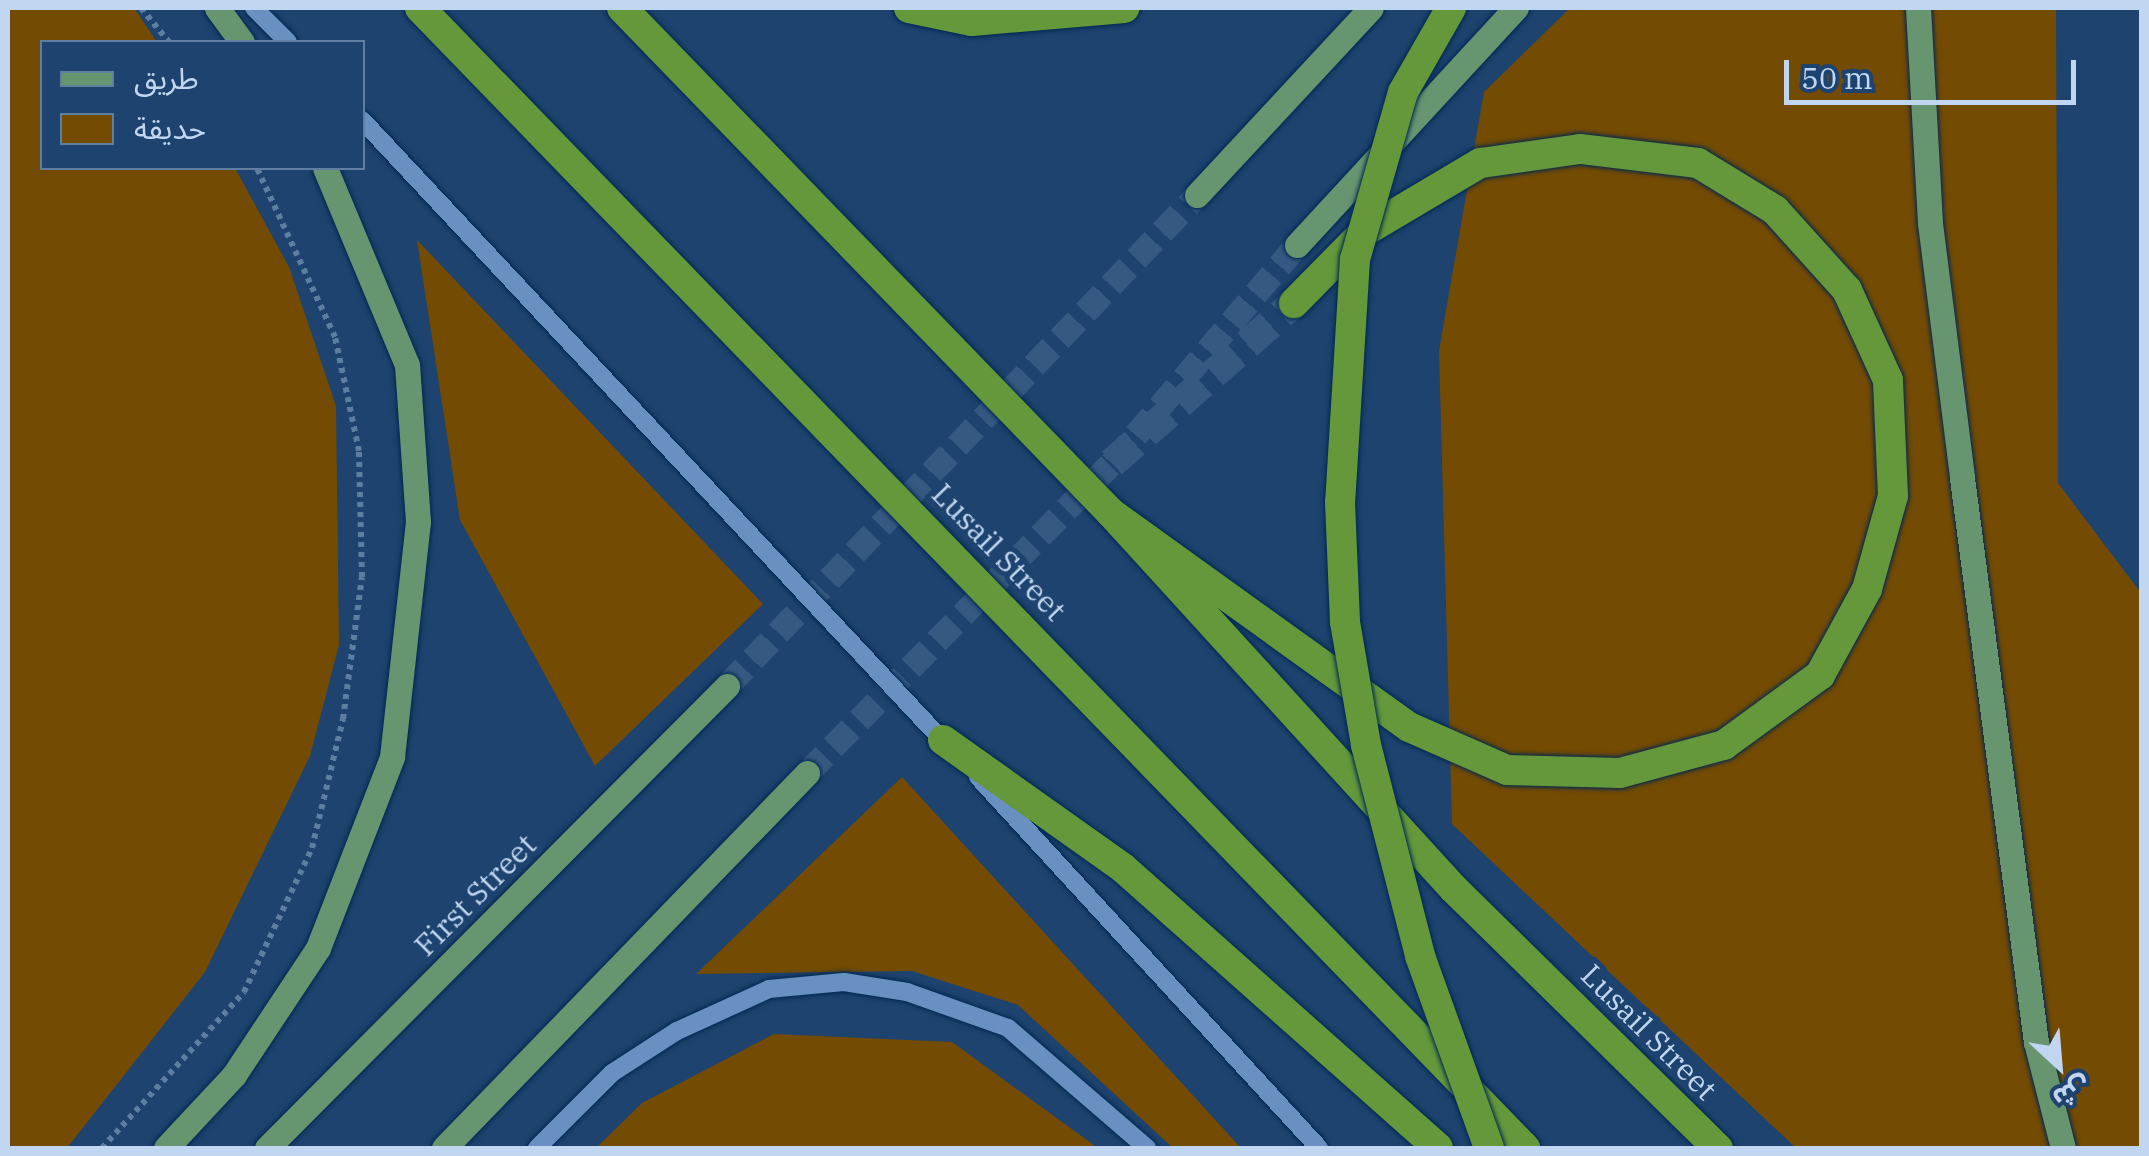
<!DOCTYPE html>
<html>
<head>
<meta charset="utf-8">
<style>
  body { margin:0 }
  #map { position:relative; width:2149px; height:1156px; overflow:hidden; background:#1d436e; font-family:"IBM Plex Serif","Noto Sans Arabic",serif }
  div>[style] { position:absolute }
  .green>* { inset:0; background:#734b03 }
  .major-tunnel>* { height:25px; margin-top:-12.5px; transform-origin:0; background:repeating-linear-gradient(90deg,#365982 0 25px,transparent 0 37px) }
  .highway-tunnel>* { height:30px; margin-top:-15px; transform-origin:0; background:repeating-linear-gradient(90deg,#365982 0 30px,transparent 0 45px) }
  .path>* { height:6px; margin-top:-3px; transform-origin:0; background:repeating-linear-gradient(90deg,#5d7da1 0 5px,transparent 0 10px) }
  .roads { filter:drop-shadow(0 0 2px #012851) drop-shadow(0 0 2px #012851) }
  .minor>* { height:18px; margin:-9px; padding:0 9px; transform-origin:9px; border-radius:9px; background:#6891c1 }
  .major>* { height:25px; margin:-12.5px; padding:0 12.5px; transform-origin:12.5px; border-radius:12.5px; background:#669570 }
  .highway>* { height:30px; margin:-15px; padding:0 15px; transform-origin:15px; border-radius:15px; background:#64983a }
  .bridges { filter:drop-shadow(0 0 2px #012851) drop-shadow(0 0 2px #012851) }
  .highway-bridge>* { height:30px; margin:-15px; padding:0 15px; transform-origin:15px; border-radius:15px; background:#64983a }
  span { translate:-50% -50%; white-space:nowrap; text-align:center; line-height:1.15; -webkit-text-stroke:10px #1d436e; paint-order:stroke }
  .street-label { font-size:30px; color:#c1d7f1 }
  .frame { position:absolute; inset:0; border:10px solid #c1d7f1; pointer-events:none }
  .legend { position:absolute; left:40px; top:40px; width:325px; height:130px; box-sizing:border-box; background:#1d436e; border:2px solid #5f7ea2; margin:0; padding:12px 18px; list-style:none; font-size:30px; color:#c1d7f1 }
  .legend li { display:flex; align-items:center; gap:20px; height:50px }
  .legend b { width:50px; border:2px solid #5f7ea2 }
  .north { position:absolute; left:2009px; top:1016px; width:100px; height:100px; -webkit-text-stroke:8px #1d436e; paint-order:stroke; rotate:154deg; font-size:28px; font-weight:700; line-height:40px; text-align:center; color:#c1d7f1 }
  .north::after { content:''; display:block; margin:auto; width:35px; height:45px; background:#c1d7f1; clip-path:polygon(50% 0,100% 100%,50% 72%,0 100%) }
  .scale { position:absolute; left:1784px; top:60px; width:292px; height:45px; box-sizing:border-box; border:5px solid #c1d7f1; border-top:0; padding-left:12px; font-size:30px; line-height:35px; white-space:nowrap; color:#c1d7f1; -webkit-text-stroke:8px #1d436e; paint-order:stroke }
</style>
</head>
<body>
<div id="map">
  <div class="green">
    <div style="clip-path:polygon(8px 8px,134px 8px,157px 42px,42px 42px,42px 168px,235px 168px,289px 267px,336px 406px,339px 645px,310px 756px,205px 972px,67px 1148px,8px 1148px)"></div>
    <div style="clip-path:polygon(1570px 8px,2056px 8px,2058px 483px,2141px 593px,2141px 1148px,1796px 1148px,1452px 824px,1439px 351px,1484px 92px)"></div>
    <div style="clip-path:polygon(417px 240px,763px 604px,595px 766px,460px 520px)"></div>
    <div style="clip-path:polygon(902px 777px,1241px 1148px,1173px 1148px,1018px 1005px,912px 971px,696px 974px)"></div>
    <div style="clip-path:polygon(774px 1034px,952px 1042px,1098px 1148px,596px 1148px,642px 1103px)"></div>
  </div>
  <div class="major-tunnel">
    <div style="left:727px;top:686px;width:680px;rotate:-46.25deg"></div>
    <div style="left:807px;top:773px;width:435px;rotate:-45.5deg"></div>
    <div style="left:1112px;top:463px;width:286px;rotate:-49.7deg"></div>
  </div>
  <div class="highway-tunnel">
    <div style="left:1112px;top:463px;width:242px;rotate:-41.3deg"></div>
  </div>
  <div class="path">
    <div style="left:141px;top:8px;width:44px;rotate:50.5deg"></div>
    <div style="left:102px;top:1148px;width:211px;rotate:-47.7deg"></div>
    <div style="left:244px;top:992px;width:159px;rotate:-64.7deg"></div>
    <div style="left:312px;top:848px;width:133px;rotate:-76.5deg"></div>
    <div style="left:343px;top:719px;width:143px;rotate:-82.4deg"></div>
    <div style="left:362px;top:577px;width:126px;rotate:-91.4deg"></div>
    <div style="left:359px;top:451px;width:116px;rotate:-101.9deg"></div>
    <div style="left:335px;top:337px;width:186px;rotate:-114.8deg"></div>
  </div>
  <div class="roads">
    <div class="minor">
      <div style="left:254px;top:8px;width:48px;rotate:45deg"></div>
      <div style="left:362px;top:120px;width:855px;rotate:46.9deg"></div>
      <div style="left:978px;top:777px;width:504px;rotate:47.41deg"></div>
      <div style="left:537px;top:1148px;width:106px;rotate:-45deg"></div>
      <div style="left:612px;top:1073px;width:77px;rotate:-32.9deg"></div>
      <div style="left:677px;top:1031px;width:101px;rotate:-24.5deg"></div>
      <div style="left:769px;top:989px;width:75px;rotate:-5.3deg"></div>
      <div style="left:844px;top:982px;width:64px;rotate:9deg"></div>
      <div style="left:907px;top:992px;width:107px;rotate:19.6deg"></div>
      <div style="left:1008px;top:1028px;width:184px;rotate:40.8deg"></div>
    </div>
    <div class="major">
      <div style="left:217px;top:8px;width:42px;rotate:53.7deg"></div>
      <div style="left:1918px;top:8px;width:215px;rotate:86.8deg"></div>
      <div style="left:1930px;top:223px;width:257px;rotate:82.8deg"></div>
      <div style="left:1962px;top:478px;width:569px;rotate:82.53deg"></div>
      <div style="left:2036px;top:1042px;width:109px;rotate:75.7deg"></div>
      <div style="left:1197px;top:195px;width:255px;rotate:-47.1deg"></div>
      <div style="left:1297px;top:245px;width:323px;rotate:-47.3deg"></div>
      <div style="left:166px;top:1148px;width:100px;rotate:-47deg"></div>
      <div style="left:234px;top:1075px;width:152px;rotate:-56.5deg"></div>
      <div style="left:318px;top:948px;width:205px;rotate:-68.8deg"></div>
      <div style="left:392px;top:757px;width:236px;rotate:-83.7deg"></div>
      <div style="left:418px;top:522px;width:157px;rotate:-94deg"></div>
      <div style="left:407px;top:365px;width:213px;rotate:-112.6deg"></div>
      <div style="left:267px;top:1148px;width:652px;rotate:-45.12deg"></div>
      <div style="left:444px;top:1148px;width:522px;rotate:-45.93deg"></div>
    </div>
    <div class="highway">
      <div style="left:420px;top:8px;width:1588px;rotate:45.89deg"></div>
      <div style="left:622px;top:8px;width:703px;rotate:45.92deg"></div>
      <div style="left:1111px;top:513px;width:509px;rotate:47.63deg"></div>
      <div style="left:1454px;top:889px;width:370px;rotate:44.5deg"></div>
      <div style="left:909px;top:8px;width:64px;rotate:11.7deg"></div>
      <div style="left:972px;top:21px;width:153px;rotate:-4.9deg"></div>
      <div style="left:1111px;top:513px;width:367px;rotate:35.7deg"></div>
      <div style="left:1409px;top:727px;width:107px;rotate:23.7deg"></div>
      <div style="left:1507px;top:770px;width:113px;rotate:1.5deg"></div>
      <div style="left:1620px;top:773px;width:108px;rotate:-15.1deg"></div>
      <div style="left:1724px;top:745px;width:119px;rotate:-36.1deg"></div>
      <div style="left:1820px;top:675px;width:98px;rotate:-61.3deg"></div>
      <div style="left:1867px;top:589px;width:97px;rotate:-74.4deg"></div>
      <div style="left:1893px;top:496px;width:116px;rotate:-92.5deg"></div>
      <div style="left:1888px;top:380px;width:99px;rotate:-114.5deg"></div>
      <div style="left:1847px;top:290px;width:108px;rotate:-132deg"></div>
      <div style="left:1775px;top:210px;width:90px;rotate:-148.6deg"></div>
      <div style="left:1698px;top:163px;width:119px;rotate:-173.2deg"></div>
      <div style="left:1580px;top:149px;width:101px;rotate:172deg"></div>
      <div style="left:1480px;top:163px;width:135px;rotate:149.3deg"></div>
      <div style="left:1364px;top:232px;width:100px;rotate:134.6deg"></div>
      <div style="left:943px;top:740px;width:221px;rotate:35.4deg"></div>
      <div style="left:1123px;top:868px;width:421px;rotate:41.6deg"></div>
    </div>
  </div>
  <div class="bridges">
    <div class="highway-bridge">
      <div style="left:1451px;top:8px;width:97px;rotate:119.7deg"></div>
      <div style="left:1403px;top:92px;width:174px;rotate:106deg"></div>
      <div style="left:1355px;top:259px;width:243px;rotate:93.5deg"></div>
      <div style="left:1340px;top:502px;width:120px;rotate:87.6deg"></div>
      <div style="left:1345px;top:622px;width:125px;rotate:80.3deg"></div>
      <div style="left:1366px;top:745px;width:218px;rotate:75.6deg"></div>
      <div style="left:1420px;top:956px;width:204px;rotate:70.2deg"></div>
    </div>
  </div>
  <div class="street-label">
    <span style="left:999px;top:552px;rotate:46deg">Lusail Street</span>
    <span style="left:475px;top:895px;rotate:-45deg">First Street</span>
    <span style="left:1649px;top:1032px;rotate:45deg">Lusail Street</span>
  </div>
  <div class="frame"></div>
  <ul class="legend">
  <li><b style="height:12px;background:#669570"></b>طريق</li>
  <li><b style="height:28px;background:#734b03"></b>حديقة</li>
  </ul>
  <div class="north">ش</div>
  <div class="scale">50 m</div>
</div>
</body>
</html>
